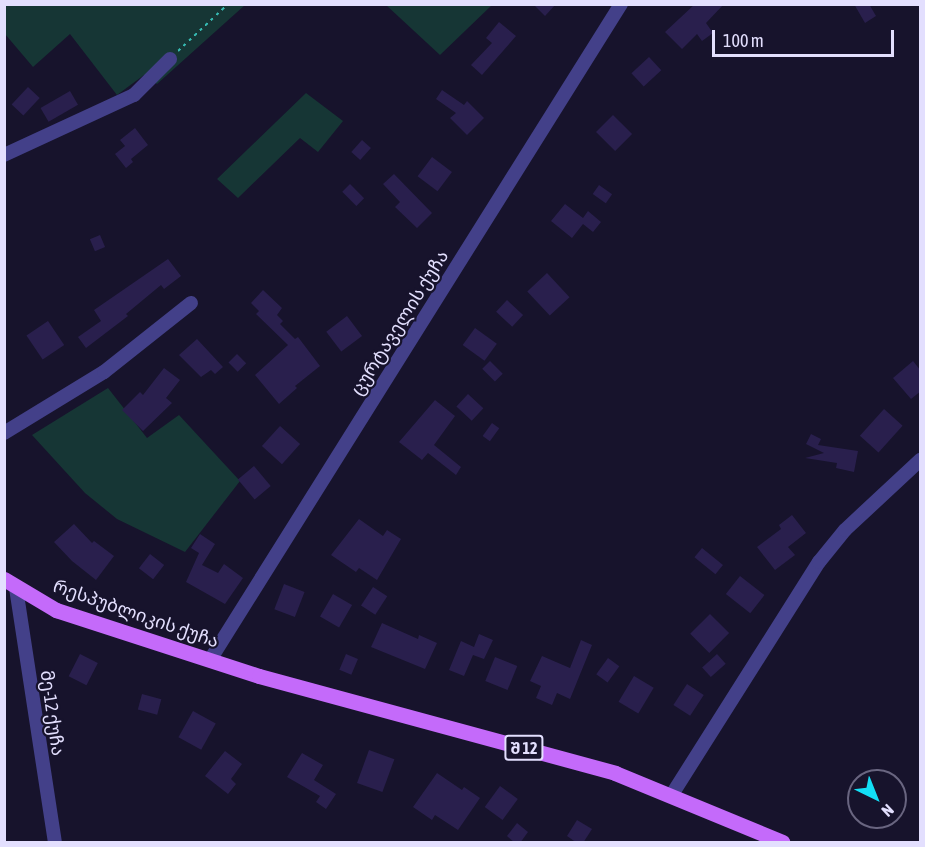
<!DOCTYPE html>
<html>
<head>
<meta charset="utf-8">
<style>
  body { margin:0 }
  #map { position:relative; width:925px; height:847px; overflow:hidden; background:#17132c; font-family:"Asap Condensed","Noto Sans Georgian",sans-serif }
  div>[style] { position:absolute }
  .green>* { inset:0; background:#163635 }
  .building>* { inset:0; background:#291f4d; transform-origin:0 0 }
  .path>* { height:2px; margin-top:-1px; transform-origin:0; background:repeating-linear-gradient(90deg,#36bbb3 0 3px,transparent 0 7.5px) }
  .minor>* { height:14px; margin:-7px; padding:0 7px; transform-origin:7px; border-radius:7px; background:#434089 }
  .major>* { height:15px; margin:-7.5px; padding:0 7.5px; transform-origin:7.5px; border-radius:7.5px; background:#c46afa }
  span { translate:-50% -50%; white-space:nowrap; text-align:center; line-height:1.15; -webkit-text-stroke:4.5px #17132c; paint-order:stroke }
  .shield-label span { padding:2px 4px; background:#17132c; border:2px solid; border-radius:4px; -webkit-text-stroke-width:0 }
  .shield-label { font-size:16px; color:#e3dffe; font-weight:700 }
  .street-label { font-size:18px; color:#e3dffe }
  .frame { position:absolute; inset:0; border:6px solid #e3dffe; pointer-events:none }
  .north { position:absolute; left:847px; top:769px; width:60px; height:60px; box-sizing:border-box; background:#17132c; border:2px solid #696580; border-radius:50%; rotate:137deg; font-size:16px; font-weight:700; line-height:24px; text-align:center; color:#e3dffe }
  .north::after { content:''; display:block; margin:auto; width:21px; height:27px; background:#13dff6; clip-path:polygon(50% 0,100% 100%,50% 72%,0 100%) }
  .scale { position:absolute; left:712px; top:30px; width:182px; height:27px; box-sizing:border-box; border:3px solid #e3dffe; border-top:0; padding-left:8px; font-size:18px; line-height:21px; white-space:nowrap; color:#e3dffe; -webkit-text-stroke:4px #17132c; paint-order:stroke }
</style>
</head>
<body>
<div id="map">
  <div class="green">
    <div style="clip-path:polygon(4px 5px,245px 5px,157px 84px,144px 75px,117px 95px,70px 34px,33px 67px,5px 34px)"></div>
    <div style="clip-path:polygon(386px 5px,492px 5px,440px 55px)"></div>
    <div style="clip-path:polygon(306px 93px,343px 121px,318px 152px,300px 138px,238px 198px,217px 179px)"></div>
    <div style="clip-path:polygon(108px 388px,147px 438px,179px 415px,240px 481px,185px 552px,117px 519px,85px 493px,32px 435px)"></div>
  </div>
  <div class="building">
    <div style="clip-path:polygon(533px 4px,556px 4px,545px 16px)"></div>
    <div style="clip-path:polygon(695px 4px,724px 4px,706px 23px,713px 33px,702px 41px,697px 34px,682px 49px,665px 32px)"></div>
    <div style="clip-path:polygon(854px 4px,869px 4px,876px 16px,865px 23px)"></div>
    <div style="clip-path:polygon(499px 22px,516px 36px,482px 75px,471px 65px,492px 43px,486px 38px)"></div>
    <div style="left:649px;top:57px;width:18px;height:24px;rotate:47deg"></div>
    <div style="left:28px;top:87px;width:16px;height:24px;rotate:43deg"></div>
    <div style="clip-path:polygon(442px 90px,464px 105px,467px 101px,484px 118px,467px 135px,450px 118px,456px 113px,436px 99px)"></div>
    <div style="left:70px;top:91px;width:16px;height:34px;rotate:60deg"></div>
    <div style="left:613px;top:115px;width:27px;height:24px;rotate:45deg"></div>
    <div style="clip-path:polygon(135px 128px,148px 145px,131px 159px,133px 162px,126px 168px,115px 154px,125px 146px,120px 140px)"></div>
    <div style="left:362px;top:140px;width:12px;height:16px;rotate:42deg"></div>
    <div style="left:432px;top:157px;width:25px;height:24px;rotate:37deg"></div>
    <div style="clip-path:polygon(394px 174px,432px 213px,417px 228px,395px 207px,400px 202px,383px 184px)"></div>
    <div style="left:350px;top:184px;width:20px;height:11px;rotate:45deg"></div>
    <div style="left:599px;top:185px;width:16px;height:11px;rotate:35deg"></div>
    <div style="clip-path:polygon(565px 204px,583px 218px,588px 211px,601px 222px,593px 232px,583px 224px,572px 238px,551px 221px)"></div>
    <div style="left:100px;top:235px;width:13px;height:11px;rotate:67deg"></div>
    <div style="clip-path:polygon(168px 259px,181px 276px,164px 289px,161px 285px,126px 314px,128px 316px,86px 348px,78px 337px,101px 321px,94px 310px)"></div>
    <div style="left:547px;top:273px;width:33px;height:27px;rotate:47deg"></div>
    <div style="clip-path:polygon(263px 290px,282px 308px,277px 315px,283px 321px,280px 324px,295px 339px,298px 337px,320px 366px,295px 386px,297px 388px,279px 404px,255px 375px,288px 345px,256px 314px,259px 311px,251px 303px)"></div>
    <div style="left:507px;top:300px;width:22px;height:16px;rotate:43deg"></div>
    <div style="left:347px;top:316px;width:25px;height:26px;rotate:53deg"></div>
    <div style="left:48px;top:321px;width:29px;height:26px;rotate:56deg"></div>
    <div style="left:475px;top:328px;width:27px;height:21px;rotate:36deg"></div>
    <div style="clip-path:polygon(197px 339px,223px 367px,215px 374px,211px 370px,201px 377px,179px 355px)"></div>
    <div style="left:237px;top:354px;width:13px;height:12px;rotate:45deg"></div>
    <div style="left:490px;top:361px;width:18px;height:11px;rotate:45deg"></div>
    <div style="clip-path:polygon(913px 361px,921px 371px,921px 391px,911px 399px,893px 378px)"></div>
    <div style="clip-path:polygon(164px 368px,180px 380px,166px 398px,172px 403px,143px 431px,122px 410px,140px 392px,143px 395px)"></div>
    <div style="left:468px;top:394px;width:21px;height:17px;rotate:43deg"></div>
    <div style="clip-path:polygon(435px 400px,455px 416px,434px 445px,461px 467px,456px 475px,428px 453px,422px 460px,399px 442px)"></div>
    <div style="left:884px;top:409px;width:25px;height:36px;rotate:42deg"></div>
    <div style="left:492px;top:423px;width:9px;height:16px;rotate:36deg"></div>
    <div style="left:280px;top:426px;width:27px;height:27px;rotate:42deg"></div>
    <div style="clip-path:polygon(811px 434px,821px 439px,818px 445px,858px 451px,854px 472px,836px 468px,837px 463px,805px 458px,824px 453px,806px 444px)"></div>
    <div style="left:254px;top:466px;width:26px;height:21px;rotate:50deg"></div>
    <div style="clip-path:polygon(792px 515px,806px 533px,788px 547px,795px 555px,775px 570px,757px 547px,781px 529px,779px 525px)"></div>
    <div style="clip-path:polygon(359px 519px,383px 536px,387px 530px,401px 539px,377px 580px,359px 568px,356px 572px,331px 555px)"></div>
    <div style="clip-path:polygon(74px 524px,92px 543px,94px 541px,114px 556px,96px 580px,72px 561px,54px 542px)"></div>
    <div style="clip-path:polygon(200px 534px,215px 544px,202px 565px,218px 573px,224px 564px,243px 578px,225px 604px,186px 582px,199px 553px,191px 548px)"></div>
    <div style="left:702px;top:548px;width:27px;height:12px;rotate:39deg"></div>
    <div style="left:150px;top:554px;width:18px;height:18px;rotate:38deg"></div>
    <div style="left:740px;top:576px;width:31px;height:23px;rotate:38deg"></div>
    <div style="left:284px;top:584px;width:22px;height:27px;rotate:21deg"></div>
    <div style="left:373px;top:587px;width:17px;height:22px;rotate:33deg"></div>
    <div style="left:333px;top:594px;width:22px;height:26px;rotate:30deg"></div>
    <div style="left:710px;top:614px;width:27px;height:28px;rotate:45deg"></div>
    <div style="clip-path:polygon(382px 623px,418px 639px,419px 635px,437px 643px,425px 669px,371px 647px)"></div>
    <div style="clip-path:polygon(479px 634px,493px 640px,484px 659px,473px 655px,464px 676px,449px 670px,461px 641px,474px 647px)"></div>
    <div style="clip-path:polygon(581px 640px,592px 645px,570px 699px,557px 693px,552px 705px,536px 698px,541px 686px,530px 681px,542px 656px,570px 668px)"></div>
    <div style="left:80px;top:654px;width:20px;height:25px;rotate:27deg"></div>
    <div style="left:346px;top:654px;width:13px;height:17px;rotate:23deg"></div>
    <div style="left:717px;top:654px;width:13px;height:20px;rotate:48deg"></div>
    <div style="left:495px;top:657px;width:24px;height:26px;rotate:22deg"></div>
    <div style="left:608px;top:658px;width:14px;height:20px;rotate:36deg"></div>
    <div style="left:634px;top:676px;width:23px;height:30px;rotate:31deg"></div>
    <div style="left:687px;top:684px;width:20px;height:25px;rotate:33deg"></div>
    <div style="left:142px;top:694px;width:20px;height:16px;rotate:15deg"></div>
    <div style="left:193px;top:711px;width:26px;height:30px;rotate:29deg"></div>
    <div style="left:369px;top:750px;width:27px;height:35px;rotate:20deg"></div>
    <div style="clip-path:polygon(225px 751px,242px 764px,231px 779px,236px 784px,228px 794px,205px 776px)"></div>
    <div style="clip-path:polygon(302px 753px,323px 765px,314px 780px,336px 794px,326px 809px,316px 802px,320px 796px,287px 777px)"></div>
    <div style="clip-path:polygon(437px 773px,462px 790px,464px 787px,480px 798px,458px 830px,435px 815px,432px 820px,413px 807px)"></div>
    <div style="left:500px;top:786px;width:22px;height:26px;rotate:36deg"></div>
    <div style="clip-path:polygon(577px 820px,592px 829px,583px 843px,577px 843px,567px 836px)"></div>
    <div style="clip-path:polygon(517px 823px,528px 832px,520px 843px,515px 843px,507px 836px)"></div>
  </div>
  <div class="path">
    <div style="left:178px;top:51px;width:69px;rotate:-43.2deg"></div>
  </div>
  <div class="minor">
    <div style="left:4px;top:155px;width:143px;rotate:-24.8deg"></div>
    <div style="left:134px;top:95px;width:51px;rotate:-45deg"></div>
    <div style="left:4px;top:433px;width:117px;rotate:-31.4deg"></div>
    <div style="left:104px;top:372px;width:111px;rotate:-38.4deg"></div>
    <div style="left:16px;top:588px;width:257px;rotate:81.3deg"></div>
    <div style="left:210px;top:660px;width:774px;rotate:-57.93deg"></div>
    <div style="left:671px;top:796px;width:277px;rotate:-57.7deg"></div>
    <div style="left:819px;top:562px;width:41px;rotate:-50.9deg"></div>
    <div style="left:845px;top:530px;width:103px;rotate:-43deg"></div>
  </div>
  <div class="major">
    <div style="left:4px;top:579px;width:61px;rotate:30.8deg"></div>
    <div style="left:56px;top:610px;width:213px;rotate:18deg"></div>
    <div style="left:259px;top:676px;width:369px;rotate:15.2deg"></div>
    <div style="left:615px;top:773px;width:181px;rotate:22.4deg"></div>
  </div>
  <div class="shield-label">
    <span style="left:524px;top:748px">შ 12</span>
  </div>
  <div class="street-label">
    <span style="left:400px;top:323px;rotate:-58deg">ცურტაველის ქუჩა</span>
    <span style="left:136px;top:614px;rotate:19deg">რესპუბლიკის ქუჩა</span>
    <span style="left:52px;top:713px;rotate:82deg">მე-12 ქუჩა</span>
  </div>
  <div class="frame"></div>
  <div class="north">N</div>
  <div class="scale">100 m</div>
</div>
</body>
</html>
